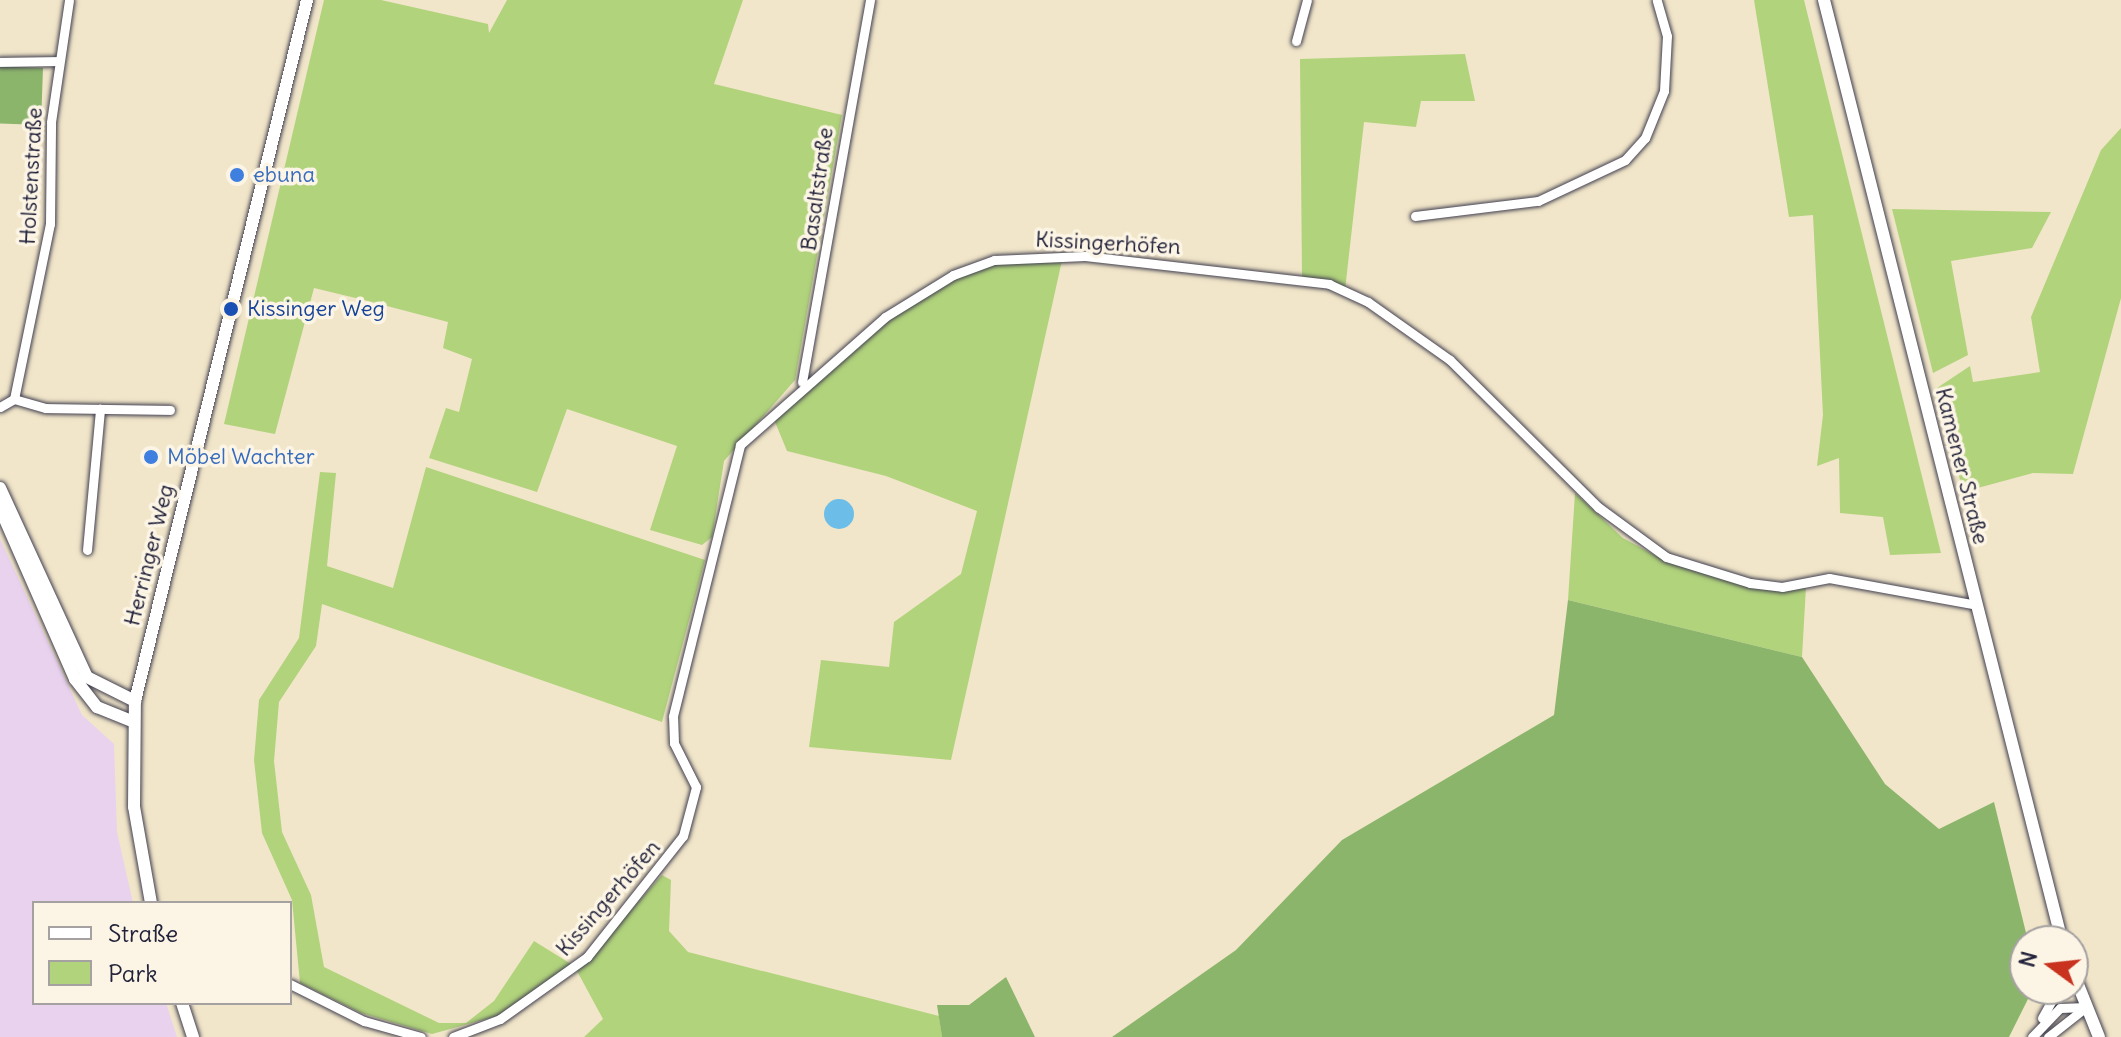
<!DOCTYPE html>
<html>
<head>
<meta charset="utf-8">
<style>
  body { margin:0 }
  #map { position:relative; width:2121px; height:1037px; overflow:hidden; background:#f1e6c9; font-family:Delius,sans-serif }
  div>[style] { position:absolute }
  .built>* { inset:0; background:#e8d2ee }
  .green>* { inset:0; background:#b1d37c }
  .forest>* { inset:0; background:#8cb56c; transform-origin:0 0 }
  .water>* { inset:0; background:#6cbde8 }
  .round { border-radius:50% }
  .roads { filter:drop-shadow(0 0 2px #413f50) drop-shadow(0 0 2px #413f50) }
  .minor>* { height:9px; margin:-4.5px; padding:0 4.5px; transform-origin:4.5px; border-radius:4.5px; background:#fff }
  .secondary>* { height:12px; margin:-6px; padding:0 6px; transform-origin:6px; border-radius:6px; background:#fff }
  .dots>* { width:22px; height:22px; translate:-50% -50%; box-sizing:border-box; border:4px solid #fcf5e5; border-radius:50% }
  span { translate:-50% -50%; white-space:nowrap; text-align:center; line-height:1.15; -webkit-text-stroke:7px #fcf5e5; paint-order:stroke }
  .shop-label { font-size:22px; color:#366cbe }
  .left { translate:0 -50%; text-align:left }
  .street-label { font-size:22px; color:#22223b }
  .transit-label { font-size:22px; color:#164399 }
  .legend { position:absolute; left:32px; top:901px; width:260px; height:104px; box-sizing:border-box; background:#fcf5e5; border:2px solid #a5a1a1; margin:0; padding:10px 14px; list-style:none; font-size:24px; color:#22223b }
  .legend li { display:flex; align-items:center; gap:16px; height:40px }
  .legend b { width:40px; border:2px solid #a5a1a1 }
  .north { position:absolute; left:2009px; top:925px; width:80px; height:80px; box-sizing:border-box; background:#fcf5e5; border:2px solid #a5a1a1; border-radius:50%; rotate:285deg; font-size:22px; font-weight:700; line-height:32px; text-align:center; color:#22223b }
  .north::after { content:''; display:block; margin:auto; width:28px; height:36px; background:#c8321e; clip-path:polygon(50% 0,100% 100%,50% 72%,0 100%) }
</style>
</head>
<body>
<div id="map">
  <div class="built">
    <div style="clip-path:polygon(0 539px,82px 715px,114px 744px,117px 832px,133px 903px,34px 903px,34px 1003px,166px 1003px,177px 1037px,0 1037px)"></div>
  </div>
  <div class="green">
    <div style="clip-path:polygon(324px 0,381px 0,488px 24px,489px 33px,507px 0,743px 0,714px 84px,842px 115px,795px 380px,724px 461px,712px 537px,702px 545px,650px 530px,677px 446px,567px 409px,537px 492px,429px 458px,446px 408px,459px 412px,472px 359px,443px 348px,448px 322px,368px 301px,314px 288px,275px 434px,224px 424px)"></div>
    <div style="clip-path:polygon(1754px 0,1804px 0,1941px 553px,1890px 555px,1883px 517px,1840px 513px,1839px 458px,1817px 466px,1823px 415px,1813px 215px,1789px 217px)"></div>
    <div style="clip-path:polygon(1465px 54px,1475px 101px,1421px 101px,1416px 127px,1364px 122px,1345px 290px,1302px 276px,1300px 59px)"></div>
    <div style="clip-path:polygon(2121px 128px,2121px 298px,2073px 474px,2033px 473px,1963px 492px,1937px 388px,1970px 366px,1973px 382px,2040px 372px,2031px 317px,2101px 150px)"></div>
    <div style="clip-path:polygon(1892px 209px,2051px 212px,2032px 248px,1951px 261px,1968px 355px,1933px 373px)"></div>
    <div style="clip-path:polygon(1063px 256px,951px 760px,809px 747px,821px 660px,889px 667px,894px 622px,961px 574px,977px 511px,886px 476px,787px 451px,773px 417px,885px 317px,975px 266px)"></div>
    <div style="clip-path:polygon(426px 467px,705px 560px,662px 722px,322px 604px,316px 646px,279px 702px,274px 761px,282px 832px,311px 895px,324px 967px,439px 1023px,466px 1023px,494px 1001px,534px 941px,571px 964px,497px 1016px,432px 1034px,361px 1013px,300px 983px,292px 900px,262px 833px,254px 760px,259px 700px,299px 638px,320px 472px,336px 473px,327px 566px,393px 588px)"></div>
    <div style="clip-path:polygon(1575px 493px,1623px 538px,1658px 557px,1745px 586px,1806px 587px,1802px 657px,1568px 600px)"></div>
    <div style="clip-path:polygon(662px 875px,671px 880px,669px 931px,688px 952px,939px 1016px,942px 1037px,584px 1037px,603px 1019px,577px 971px)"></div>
  </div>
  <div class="forest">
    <div style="left:43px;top:68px;width:57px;height:43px;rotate:92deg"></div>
    <div style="clip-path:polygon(1568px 600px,1802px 657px,1885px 784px,1939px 829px,1994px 802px,2028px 941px,2025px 989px,2033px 989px,2009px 1037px,1112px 1037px,1236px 950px,1342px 840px,1554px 715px)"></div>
    <div style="clip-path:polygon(1006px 977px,1035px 1037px,942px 1037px,937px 1005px,969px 1005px)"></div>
  </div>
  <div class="water">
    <div class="round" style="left:824px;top:499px;width:30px;height:30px"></div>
  </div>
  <div class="roads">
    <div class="minor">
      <div style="left:1296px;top:41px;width:42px;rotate:-75deg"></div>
      <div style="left:0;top:62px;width:57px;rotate:-1deg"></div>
      <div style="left:1415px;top:216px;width:124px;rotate:-7deg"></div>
      <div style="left:1538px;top:201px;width:96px;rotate:-25.2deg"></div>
      <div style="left:1625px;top:160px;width:30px;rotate:-48deg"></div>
      <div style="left:1645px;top:138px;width:51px;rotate:-68deg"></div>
      <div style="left:1664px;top:91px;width:55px;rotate:-86.9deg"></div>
      <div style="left:1667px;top:36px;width:37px;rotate:-106deg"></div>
      <div style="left:802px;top:382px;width:388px;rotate:-79.9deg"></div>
      <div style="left:14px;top:399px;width:179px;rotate:-78.4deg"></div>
      <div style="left:50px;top:224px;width:102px;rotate:-89.4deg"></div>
      <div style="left:51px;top:122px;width:123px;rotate:-81.6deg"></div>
      <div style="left:0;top:407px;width:16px;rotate:-30deg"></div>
      <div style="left:14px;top:399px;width:33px;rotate:16deg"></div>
      <div style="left:46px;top:408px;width:124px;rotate:0.9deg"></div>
      <div style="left:87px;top:550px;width:142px;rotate:-84.7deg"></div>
      <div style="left:290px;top:984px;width:83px;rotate:26.6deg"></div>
      <div style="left:364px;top:1021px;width:59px;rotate:15.7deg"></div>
      <div style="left:2042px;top:1018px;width:33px;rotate:-61deg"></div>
      <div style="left:453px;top:1037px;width:50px;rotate:-21deg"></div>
      <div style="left:500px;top:1019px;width:107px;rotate:-35.5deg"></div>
      <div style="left:587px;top:957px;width:154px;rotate:-51.6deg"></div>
      <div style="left:683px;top:836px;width:51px;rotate:-75.1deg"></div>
      <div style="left:696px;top:787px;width:49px;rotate:-116.6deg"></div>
      <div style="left:674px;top:743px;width:27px;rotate:-92deg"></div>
      <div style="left:673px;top:716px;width:279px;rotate:-76.1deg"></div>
      <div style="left:740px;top:445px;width:193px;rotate:-41.4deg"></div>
      <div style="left:885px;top:317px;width:80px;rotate:-31.7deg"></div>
      <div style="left:953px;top:275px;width:44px;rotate:-20.1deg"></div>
      <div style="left:994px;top:260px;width:91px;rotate:-2.5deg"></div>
      <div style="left:1085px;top:256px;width:246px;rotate:6.5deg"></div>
      <div style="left:1329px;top:284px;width:43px;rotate:24.8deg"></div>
      <div style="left:1368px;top:302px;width:100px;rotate:35.3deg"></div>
      <div style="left:1450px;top:360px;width:209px;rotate:44.8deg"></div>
      <div style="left:1598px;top:507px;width:84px;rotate:36.3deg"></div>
      <div style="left:1666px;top:557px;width:88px;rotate:17.2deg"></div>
      <div style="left:1750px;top:583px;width:32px;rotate:7deg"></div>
      <div style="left:1782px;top:587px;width:48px;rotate:-10.8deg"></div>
      <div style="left:1829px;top:578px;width:150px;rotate:10.3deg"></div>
      <div style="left:2032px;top:1037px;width:40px;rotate:-46deg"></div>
      <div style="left:2060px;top:1008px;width:26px;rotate:-2deg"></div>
      <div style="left:2048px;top:1037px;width:48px;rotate:-38.3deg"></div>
    </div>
    <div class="secondary">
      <div style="left:1824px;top:0;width:971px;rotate:75.81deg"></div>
      <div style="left:0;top:488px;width:208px;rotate:65.3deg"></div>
      <div style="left:87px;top:677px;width:54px;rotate:26.6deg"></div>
      <div style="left:0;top:508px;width:187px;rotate:66.3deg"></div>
      <div style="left:75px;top:679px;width:36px;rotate:52deg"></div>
      <div style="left:97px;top:707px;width:40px;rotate:22deg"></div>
      <div style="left:151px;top:903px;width:97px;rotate:-100deg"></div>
      <div style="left:134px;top:807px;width:106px;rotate:-89.5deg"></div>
      <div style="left:135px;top:701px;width:722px;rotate:-76.21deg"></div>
      <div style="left:2073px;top:972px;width:70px;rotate:68.2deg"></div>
      <div style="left:182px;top:1003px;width:36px;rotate:72deg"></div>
    </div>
  </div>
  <div class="dots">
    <div style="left:237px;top:175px;background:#3f7fe0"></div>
    <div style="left:231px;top:309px;background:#1a4fb4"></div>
    <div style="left:151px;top:457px;background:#3f7fe0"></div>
  </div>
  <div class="shop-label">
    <span class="left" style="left:253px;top:175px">ebuna</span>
    <span class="left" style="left:167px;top:457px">Möbel Wachter</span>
  </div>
  <div class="street-label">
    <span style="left:31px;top:176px;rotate:-87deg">Holstenstraße</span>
    <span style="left:817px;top:189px;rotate:-82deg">Basaltstraße</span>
    <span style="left:1108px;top:243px;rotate:3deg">Kissingerhöfen</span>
    <span style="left:1962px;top:466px;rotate:76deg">Kamener Straße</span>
    <span style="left:149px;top:555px;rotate:-76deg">Herringer Weg</span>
    <span style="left:608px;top:898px;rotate:-49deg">Kissingerhöfen</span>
  </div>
  <div class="transit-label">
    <span class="left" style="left:247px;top:309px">Kissinger Weg</span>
  </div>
  <ul class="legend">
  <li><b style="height:10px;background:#fff"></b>Straße</li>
  <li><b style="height:22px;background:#b1d37c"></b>Park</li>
  </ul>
  <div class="north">N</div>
</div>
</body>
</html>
